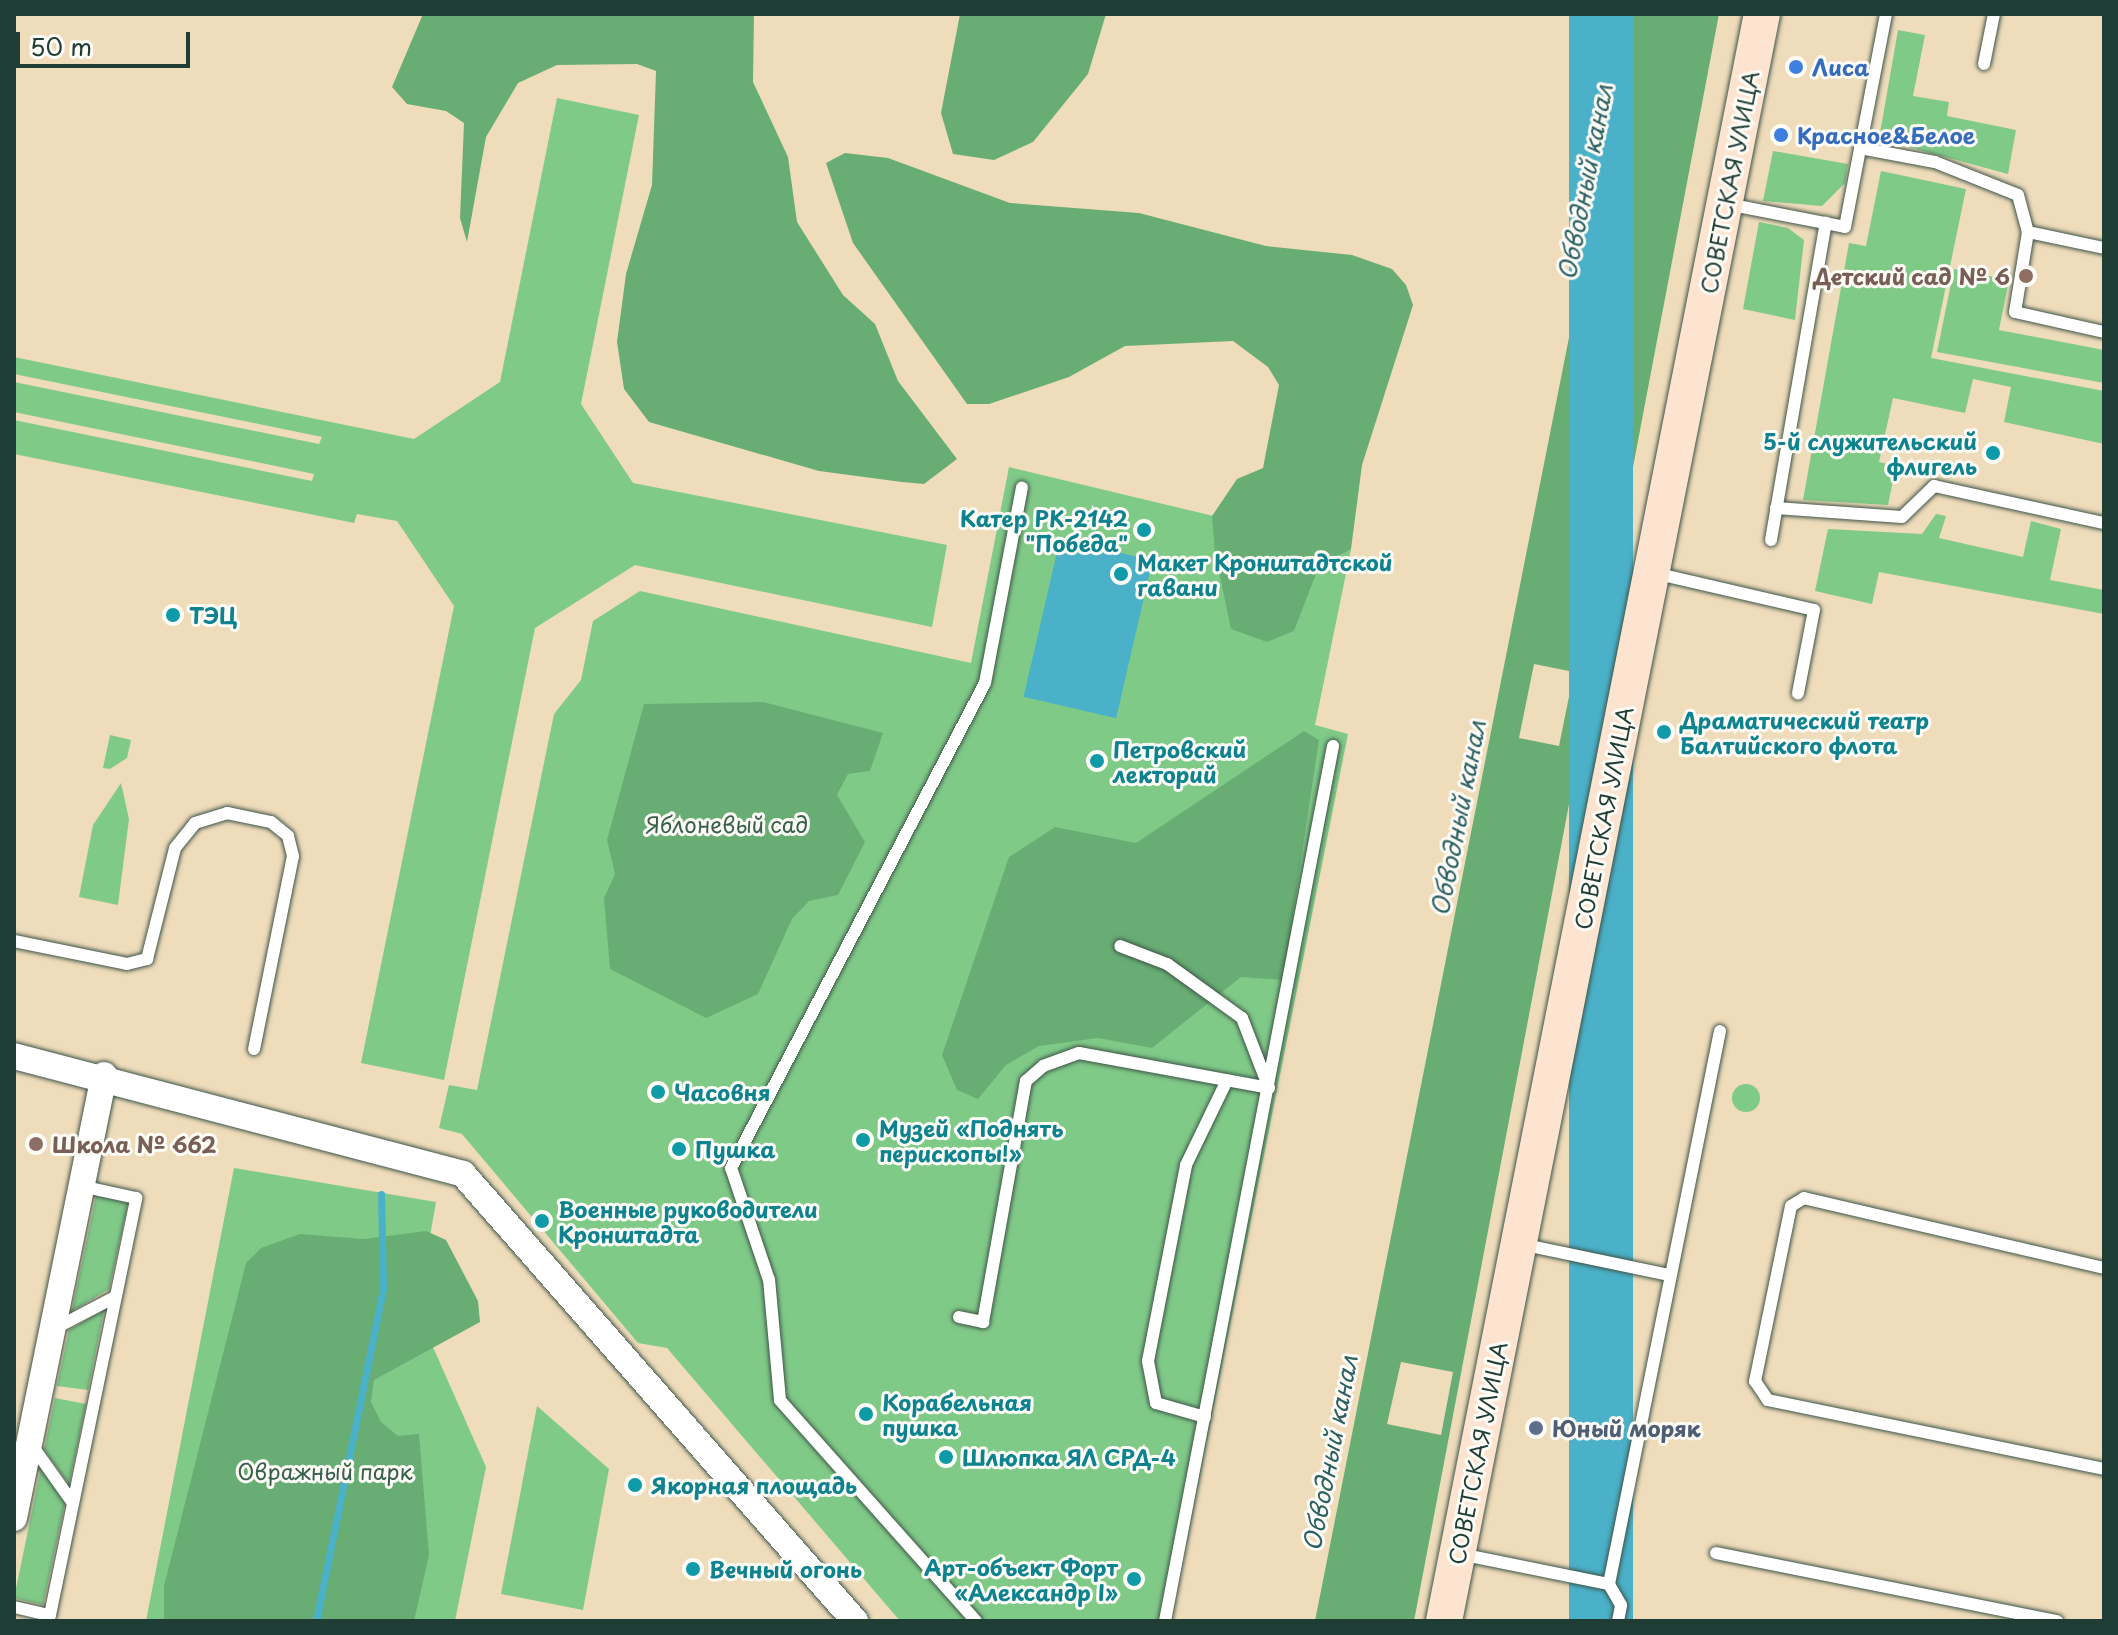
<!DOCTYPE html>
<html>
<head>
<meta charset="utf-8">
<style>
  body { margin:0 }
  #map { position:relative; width:2118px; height:1635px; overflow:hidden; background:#efdcbb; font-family:"Playpen Sans",sans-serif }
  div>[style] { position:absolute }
  .green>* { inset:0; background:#80ca88 }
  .round { border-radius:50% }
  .forest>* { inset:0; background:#68ae74 }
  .water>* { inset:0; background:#4ab1c9; transform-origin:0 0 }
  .stream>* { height:7px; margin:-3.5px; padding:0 3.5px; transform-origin:3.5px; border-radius:3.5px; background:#4ab1c9 }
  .roads { filter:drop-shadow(0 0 2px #3e5548) drop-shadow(0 0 2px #3e5548) }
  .lane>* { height:12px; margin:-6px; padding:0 6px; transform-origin:6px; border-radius:6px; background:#fff }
  .street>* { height:26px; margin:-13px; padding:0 13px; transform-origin:13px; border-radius:13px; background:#fff }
  .secondary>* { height:36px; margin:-18px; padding:0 18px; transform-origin:18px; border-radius:18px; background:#fde4d1 }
  .dots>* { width:22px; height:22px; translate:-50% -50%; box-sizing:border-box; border:4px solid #fdfcf7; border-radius:50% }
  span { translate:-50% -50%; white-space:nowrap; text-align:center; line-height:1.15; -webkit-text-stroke:6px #fdfcf7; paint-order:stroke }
  .shop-label { font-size:22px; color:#366cbe; font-weight:700 }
  .left { translate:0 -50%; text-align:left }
  .street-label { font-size:22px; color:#1f3d34 }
  .education-label { font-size:22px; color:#785e54; font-weight:700 }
  .right { translate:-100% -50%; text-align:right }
  .culture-label { font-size:22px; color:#0d838f; font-weight:700 }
  .park-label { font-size:22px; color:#376049 }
  .service-label { font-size:22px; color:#4e5e75; font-weight:700 }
  .water-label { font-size:24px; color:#2c6061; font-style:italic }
  .frame { position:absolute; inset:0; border:16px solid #1f3d34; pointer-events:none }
  .scale { position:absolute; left:16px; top:32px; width:174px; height:36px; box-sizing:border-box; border:4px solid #1f3d34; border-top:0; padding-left:10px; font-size:24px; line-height:28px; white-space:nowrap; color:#1f3d34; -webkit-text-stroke:6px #fdfcf7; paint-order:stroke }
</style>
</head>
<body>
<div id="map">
  <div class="green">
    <div style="clip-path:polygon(1898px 30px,1925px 35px,1913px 96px,1949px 102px,1947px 116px,2016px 130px,2008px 174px,1879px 139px)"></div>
    <div style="clip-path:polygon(557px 98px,639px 115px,581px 404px,633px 483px,947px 545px,932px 627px,635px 565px,535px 628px,444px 1080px,361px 1063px,454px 606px,397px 521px,357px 514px,354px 523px,14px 454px,14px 420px,312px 481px,314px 474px,14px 412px,14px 382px,319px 444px,322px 437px,14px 374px,14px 357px,414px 439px,500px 382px)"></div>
    <div style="clip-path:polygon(1773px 151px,1848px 164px,1845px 183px,1822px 206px,1763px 201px)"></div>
    <div style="clip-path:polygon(1881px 171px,1966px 189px,1931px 358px,2104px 391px,2104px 444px,2004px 422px,2011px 387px,1973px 379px,1965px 413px,1893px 398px,1879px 462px,1896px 466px,1888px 505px,1803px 500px,1849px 243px,1866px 246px)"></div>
    <div style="clip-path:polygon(1759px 222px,1788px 228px,1804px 240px,1795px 320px,1743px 309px)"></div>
    <div style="clip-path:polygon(1954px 269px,2009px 280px,1999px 330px,2104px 350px,2104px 383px,1937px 352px)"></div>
    <div style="clip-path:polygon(1009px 467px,1351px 549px,1315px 725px,1348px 734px,1171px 1621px,900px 1621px,667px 1348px,638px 1343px,462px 1134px,439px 1128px,449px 1085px,477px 1090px,554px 714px,581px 680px,593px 621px,640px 591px,971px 663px)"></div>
    <div style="clip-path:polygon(1936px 514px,1946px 516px,1939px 538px,2023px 557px,2031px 521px,2061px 529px,2050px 580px,2104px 590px,2104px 614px,1879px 572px,1872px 604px,1815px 591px,1828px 529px,1922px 534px)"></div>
    <div style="clip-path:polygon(110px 735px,131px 740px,127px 758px,110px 769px,103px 768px)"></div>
    <div style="clip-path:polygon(121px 783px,129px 819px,118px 905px,79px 897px,93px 825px)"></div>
    <div class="round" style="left:1732px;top:1084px;width:28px;height:28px"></div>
    <div style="clip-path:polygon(234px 1168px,436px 1202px,417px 1311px,486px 1467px,455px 1621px,146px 1621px)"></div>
    <div style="clip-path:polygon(96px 1196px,128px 1203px,109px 1289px,72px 1311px)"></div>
    <div style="clip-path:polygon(104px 1310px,88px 1390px,57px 1386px,69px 1330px)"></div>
    <div style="clip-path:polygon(55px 1398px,86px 1404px,69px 1484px,44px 1450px)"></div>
    <div style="clip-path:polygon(537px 1406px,609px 1469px,583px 1610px,501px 1594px)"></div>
    <div style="clip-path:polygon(41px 1468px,65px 1503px,43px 1605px,14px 1598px)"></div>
  </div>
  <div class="forest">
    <div style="clip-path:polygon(423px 14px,754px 14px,753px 82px,788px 157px,797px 222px,843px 295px,875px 324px,898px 381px,957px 459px,924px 484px,902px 482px,819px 471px,649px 422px,624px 389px,617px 342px,626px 274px,652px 185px,656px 71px,637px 64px,557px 65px,518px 83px,486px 137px,467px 242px,460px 218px,464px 123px,446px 111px,407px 104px,392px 87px)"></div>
    <div style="clip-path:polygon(960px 14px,1106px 14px,1088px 74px,1033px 142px,994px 160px,953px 154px,941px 113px)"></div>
    <div style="clip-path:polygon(evenodd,1633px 14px,1719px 14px,1414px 1621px,1315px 1621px,1633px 14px,1534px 664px,1574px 672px,1559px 746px,1519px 738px,1534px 664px,1633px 14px,1401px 1362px,1453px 1372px,1441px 1435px,1387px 1424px,1401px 1362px)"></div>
    <div style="clip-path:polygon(845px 153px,888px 158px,1010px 203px,1139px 213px,1266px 246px,1352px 255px,1392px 269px,1406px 285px,1413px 305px,1362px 465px,1351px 549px,1319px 566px,1294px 631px,1267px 642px,1231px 629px,1215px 553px,1212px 516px,1237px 479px,1263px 468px,1279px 385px,1268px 367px,1233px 341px,1125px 346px,1069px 377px,989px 404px,967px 404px,853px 243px,826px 163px)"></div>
    <div style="clip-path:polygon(763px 702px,883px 733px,870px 771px,848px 774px,837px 795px,865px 842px,838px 895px,809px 901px,792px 919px,758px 994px,706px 1018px,610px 969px,604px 898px,615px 874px,607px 840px,644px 704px)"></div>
    <div style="clip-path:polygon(1304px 731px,1319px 740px,1283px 980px,1241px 977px,1152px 1048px,1098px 1038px,1039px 1046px,1006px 1065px,978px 1099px,957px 1090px,942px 1055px,1009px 857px,1055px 827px,1136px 843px)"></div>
    <div style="clip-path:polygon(426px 1231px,446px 1240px,478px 1301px,480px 1322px,374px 1380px,371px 1402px,381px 1422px,398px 1436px,419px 1434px,429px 1555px,414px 1621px,164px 1621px,164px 1586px,246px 1263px,261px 1248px,300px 1234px,364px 1239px)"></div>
  </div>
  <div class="water">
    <div style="left:1569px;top:14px;width:64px;height:1638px"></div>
    <div style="left:1060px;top:539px;width:95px;height:162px;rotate:13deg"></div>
  </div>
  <div class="stream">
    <div style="left:316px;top:1621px;width:340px;rotate:-78.6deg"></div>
    <div style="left:383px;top:1288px;width:94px;rotate:-91.2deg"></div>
  </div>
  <div class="roads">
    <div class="lane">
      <div style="left:1984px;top:64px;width:51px;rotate:-78.7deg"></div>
      <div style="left:1860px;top:148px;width:76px;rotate:10.6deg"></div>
      <div style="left:1935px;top:162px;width:89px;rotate:21.7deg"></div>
      <div style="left:2018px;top:195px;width:38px;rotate:75deg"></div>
      <div style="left:1727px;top:204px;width:120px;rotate:11deg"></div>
      <div style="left:1845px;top:227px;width:217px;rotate:-79.1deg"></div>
      <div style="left:2104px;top:248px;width:78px;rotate:-168.1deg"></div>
      <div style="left:2028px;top:232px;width:81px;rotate:99.2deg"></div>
      <div style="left:2015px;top:312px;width:91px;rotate:12.7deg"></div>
      <div style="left:1776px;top:508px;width:126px;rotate:4.1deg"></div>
      <div style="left:1902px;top:517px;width:45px;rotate:-44.1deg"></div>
      <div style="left:1934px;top:486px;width:174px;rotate:12.3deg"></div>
      <div style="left:1771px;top:540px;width:322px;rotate:-80.2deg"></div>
      <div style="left:1654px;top:573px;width:164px;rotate:13deg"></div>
      <div style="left:1814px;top:610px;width:85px;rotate:100.9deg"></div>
      <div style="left:14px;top:941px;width:115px;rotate:11.5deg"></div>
      <div style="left:127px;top:964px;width:21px;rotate:-14deg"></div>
      <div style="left:147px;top:959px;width:114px;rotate:-75.8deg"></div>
      <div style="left:175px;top:848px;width:32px;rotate:-51deg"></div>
      <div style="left:195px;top:823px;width:34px;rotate:-17deg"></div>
      <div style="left:227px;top:813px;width:45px;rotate:11.6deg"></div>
      <div style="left:271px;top:822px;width:22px;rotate:39deg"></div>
      <div style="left:288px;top:836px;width:21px;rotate:76deg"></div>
      <div style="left:293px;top:856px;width:197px;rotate:101.4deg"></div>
      <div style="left:1521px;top:1244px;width:152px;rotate:11.8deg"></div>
      <div style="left:2104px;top:1268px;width:308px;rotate:-166.9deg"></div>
      <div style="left:1804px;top:1198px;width:15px;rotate:148deg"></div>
      <div style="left:1791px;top:1206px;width:179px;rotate:101.6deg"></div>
      <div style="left:1755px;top:1381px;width:23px;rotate:56deg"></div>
      <div style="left:1768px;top:1400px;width:343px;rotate:11.6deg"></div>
      <div style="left:959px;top:1317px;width:25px;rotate:12deg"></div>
      <div style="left:983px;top:1322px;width:245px;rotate:-79.9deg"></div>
      <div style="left:1026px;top:1081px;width:23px;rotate:-41deg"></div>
      <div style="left:1043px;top:1066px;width:38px;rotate:-20deg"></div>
      <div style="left:1079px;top:1053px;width:193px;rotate:10.4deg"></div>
      <div style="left:1269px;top:1088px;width:75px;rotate:-111.1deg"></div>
      <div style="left:1242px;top:1018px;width:92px;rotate:-144.2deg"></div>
      <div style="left:1167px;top:964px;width:50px;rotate:-159deg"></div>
      <div style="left:54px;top:1329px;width:69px;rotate:-27.7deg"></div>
      <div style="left:1205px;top:1417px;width:51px;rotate:-164.1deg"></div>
      <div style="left:1156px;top:1403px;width:43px;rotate:-100.8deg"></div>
      <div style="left:1148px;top:1361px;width:200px;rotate:-79deg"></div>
      <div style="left:1186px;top:1165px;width:94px;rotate:-64.2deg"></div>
      <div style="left:31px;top:1444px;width:72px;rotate:54.6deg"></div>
      <div style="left:1716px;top:1553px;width:348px;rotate:11.3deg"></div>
      <div style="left:1460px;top:1554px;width:152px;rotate:11.4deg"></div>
      <div style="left:14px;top:1607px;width:37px;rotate:13deg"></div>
      <div style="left:50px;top:1615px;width:426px;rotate:-78.3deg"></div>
      <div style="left:136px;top:1198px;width:56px;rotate:-167.7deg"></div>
      <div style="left:976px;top:1621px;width:295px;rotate:-131.6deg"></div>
      <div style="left:780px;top:1400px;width:121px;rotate:-95.2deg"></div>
      <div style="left:769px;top:1280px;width:118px;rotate:-108.7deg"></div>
      <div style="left:731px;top:1168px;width:547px;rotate:-62.36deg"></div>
      <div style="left:985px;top:683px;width:199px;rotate:-79.3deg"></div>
      <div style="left:1165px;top:1621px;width:891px;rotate:-79.13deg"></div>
      <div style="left:1618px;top:1621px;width:16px;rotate:-79deg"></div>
      <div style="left:1621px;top:1605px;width:24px;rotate:-120deg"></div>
      <div style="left:1609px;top:1584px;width:564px;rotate:-78.65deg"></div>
    </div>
    <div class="street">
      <div style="left:14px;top:1056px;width:464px;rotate:14.7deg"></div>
      <div style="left:463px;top:1174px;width:595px;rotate:48.75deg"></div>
      <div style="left:14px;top:1518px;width:452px;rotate:-78.5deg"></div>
    </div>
    <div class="secondary">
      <div style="left:1444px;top:1621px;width:1638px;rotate:-78.81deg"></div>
    </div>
  </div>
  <div class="dots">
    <div style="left:1796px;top:67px;background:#3f7fe0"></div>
    <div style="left:1781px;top:135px;background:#3f7fe0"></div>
    <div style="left:2026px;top:276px;background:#8d6e63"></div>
    <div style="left:1993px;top:453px;background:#0f9aa8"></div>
    <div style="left:1144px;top:530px;background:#0f9aa8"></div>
    <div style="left:1121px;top:574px;background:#0f9aa8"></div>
    <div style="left:173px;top:615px;background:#0f9aa8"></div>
    <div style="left:1664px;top:732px;background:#0f9aa8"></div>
    <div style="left:1097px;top:761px;background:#0f9aa8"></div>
    <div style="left:658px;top:1092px;background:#0f9aa8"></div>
    <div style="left:863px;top:1140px;background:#0f9aa8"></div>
    <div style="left:36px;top:1144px;background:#8d6e63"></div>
    <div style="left:679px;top:1149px;background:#0f9aa8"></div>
    <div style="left:542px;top:1221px;background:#0f9aa8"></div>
    <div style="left:866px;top:1414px;background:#0f9aa8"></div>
    <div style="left:1536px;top:1428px;background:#5c6f8a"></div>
    <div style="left:946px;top:1457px;background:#0f9aa8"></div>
    <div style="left:635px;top:1485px;background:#0f9aa8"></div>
    <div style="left:693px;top:1569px;background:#0f9aa8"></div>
    <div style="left:1134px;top:1579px;background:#0f9aa8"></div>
  </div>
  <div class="shop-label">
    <span class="left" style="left:1812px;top:67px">Лиса</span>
    <span class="left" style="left:1797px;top:135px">Красное&amp;Белое</span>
  </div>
  <div class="street-label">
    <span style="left:1729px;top:182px;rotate:-79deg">СОВЕТСКАЯ УЛИЦА</span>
    <span style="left:1603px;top:818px;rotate:-79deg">СОВЕТСКАЯ УЛИЦА</span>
    <span style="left:1477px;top:1453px;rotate:-79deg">СОВЕТСКАЯ УЛИЦА</span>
  </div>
  <div class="education-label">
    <span class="right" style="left:2010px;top:276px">Детский сад № 6</span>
    <span class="left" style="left:52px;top:1144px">Школа № 662</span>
  </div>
  <div class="culture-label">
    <span class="right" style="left:1977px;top:453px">5-й служительский<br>флигель</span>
    <span class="right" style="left:1128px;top:530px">Катер РК-2142<br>"Победа"</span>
    <span class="left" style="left:1137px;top:574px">Макет Кронштадтской<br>гавани</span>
    <span class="left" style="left:189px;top:615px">ТЭЦ</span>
    <span class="left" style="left:1680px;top:732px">Драматический театр<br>Балтийского флота</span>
    <span class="left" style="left:1113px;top:761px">Петровский<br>лекторий</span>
    <span class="left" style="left:674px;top:1092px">Часовня</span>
    <span class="left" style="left:879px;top:1140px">Музей «Поднять<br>перископы!»</span>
    <span class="left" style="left:695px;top:1149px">Пушка</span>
    <span class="left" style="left:558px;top:1221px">Военные руководители<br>Кронштадта</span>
    <span class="left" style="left:882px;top:1414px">Корабельная<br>пушка</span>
    <span class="left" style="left:962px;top:1457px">Шлюпка ЯЛ СРД-4</span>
    <span class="left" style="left:651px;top:1485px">Якорная площадь</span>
    <span class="right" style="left:1118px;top:1579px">Арт-объект Форт<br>«Александр I»</span>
    <span class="left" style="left:709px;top:1569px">Вечный огонь</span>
  </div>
  <div class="park-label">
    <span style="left:727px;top:824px">Яблоневый сад</span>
    <span style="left:325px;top:1471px">Овражный парк</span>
  </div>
  <div class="service-label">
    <span class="left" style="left:1552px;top:1428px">Юный моряк</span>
  </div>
  <div class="water-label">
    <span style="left:1585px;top:182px;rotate:-79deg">Обводный канал</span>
    <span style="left:1458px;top:818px;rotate:-79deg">Обводный канал</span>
    <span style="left:1330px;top:1453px;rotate:-79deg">Обводный канал</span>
  </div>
  <div class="frame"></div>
  <div class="scale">50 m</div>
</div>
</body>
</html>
